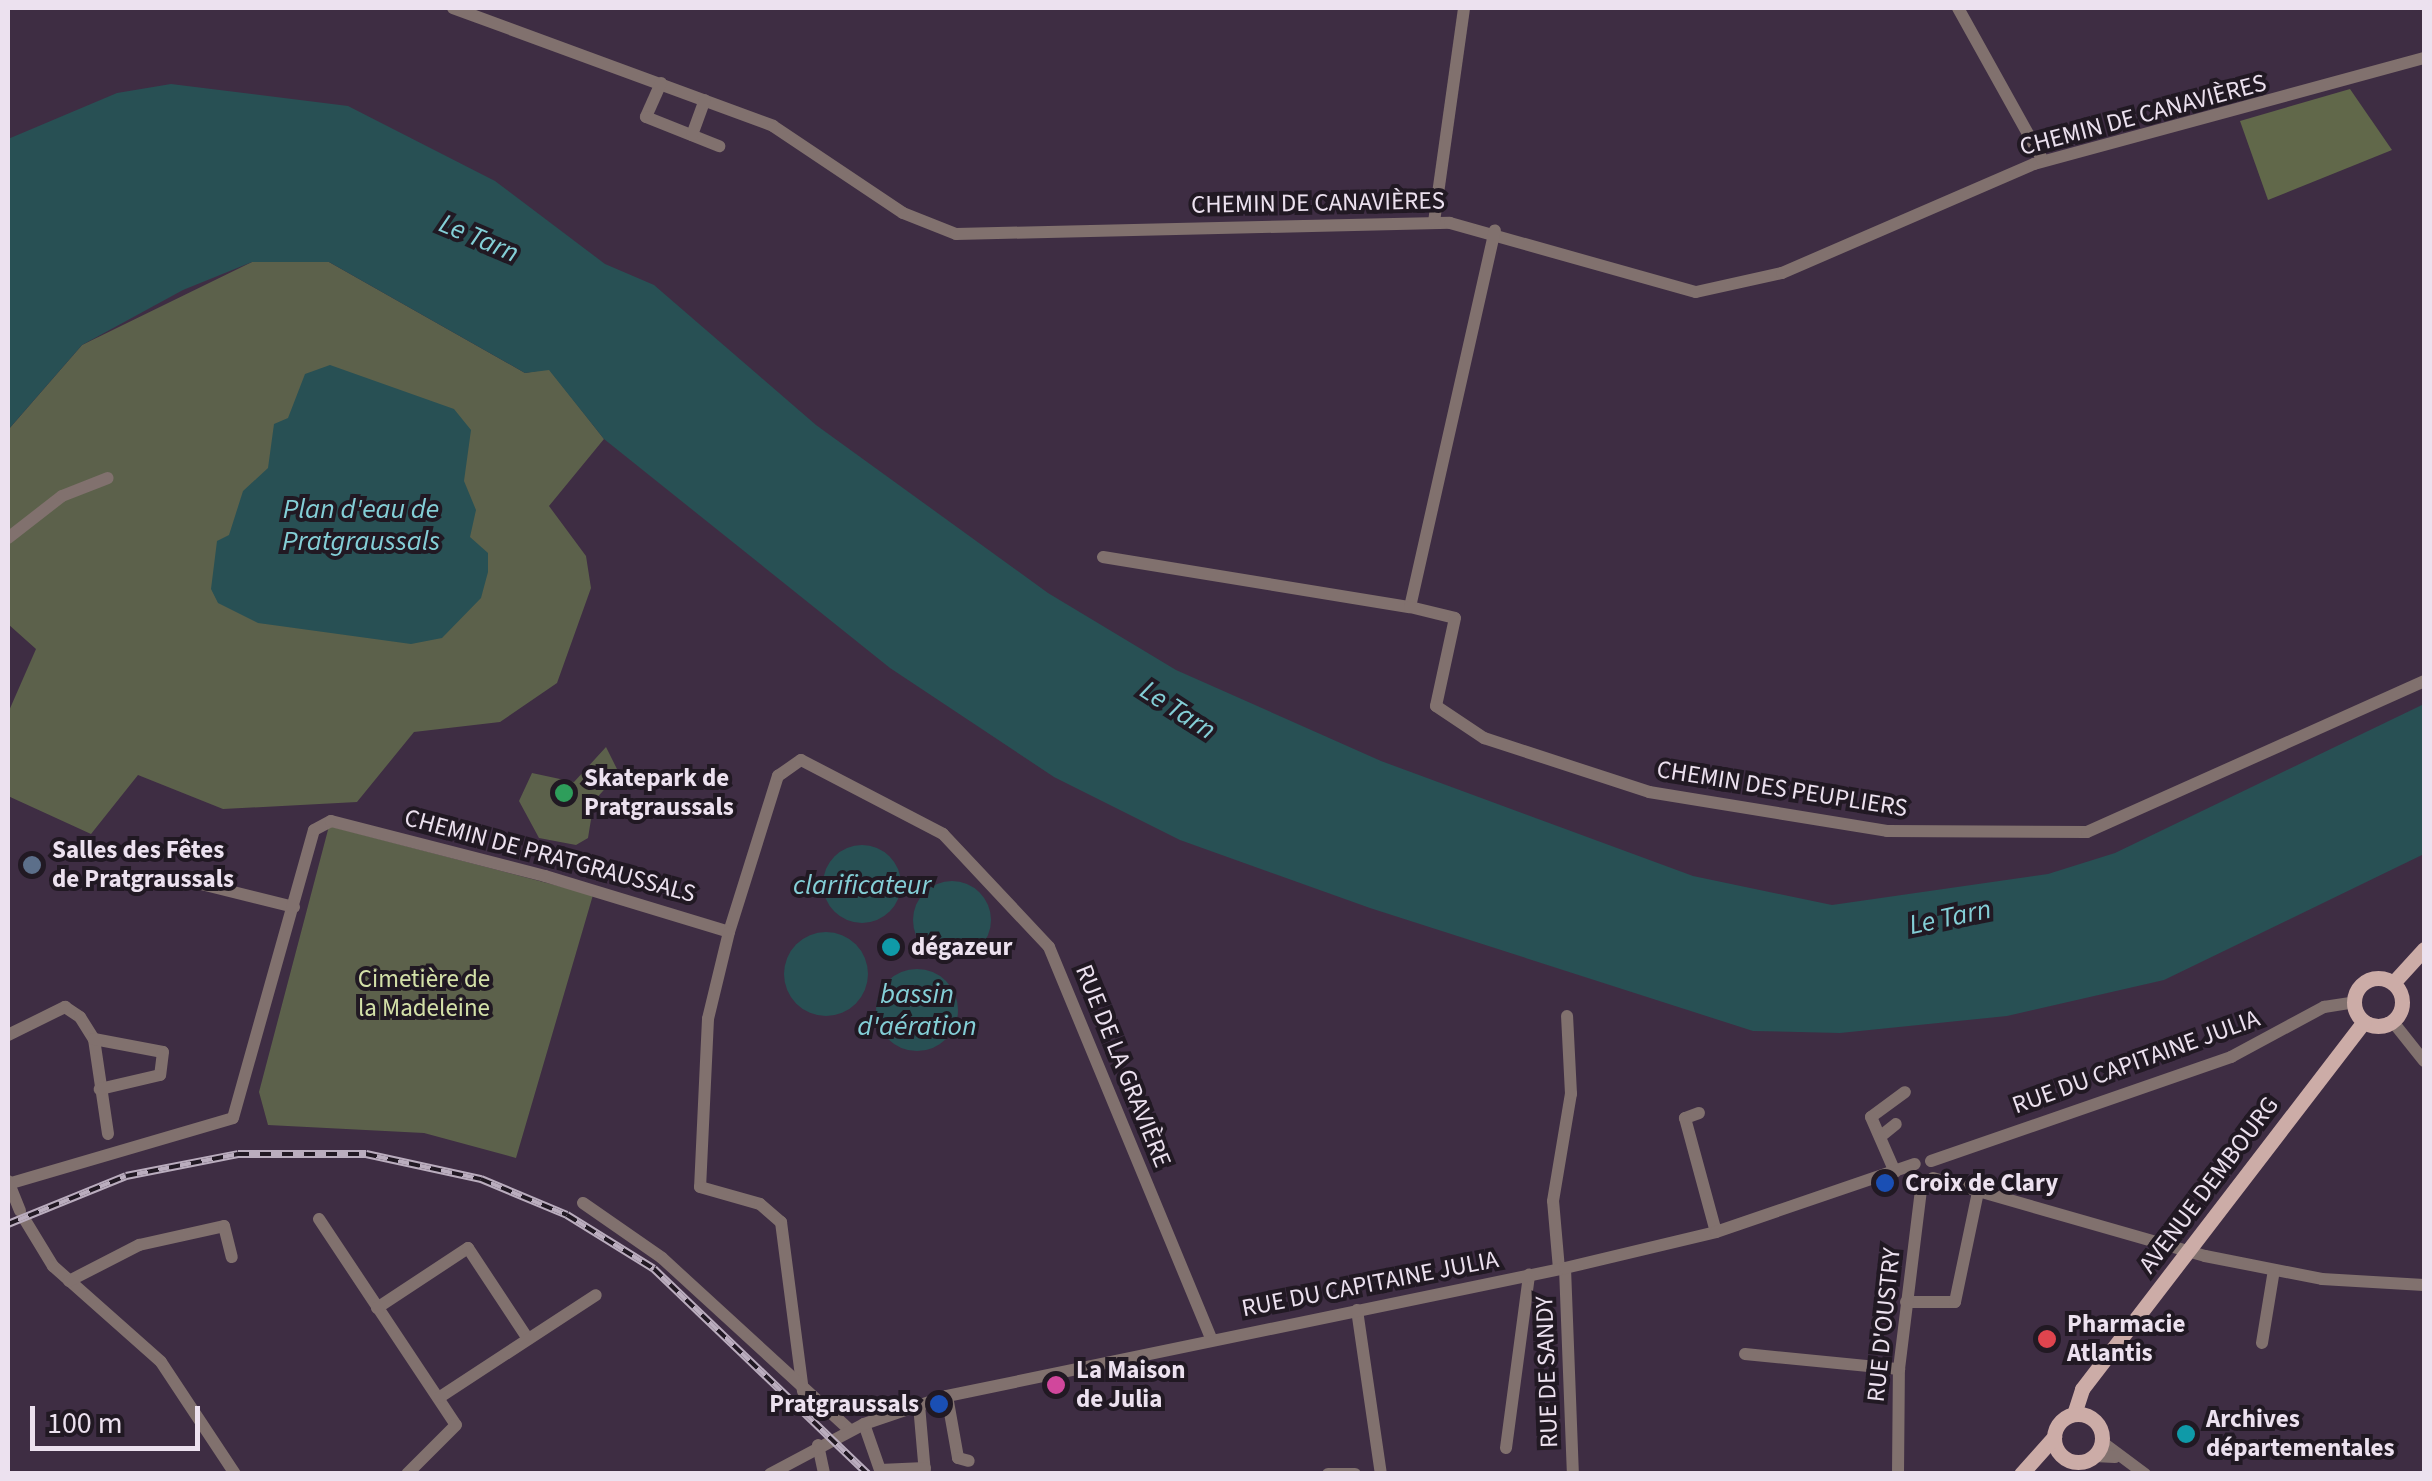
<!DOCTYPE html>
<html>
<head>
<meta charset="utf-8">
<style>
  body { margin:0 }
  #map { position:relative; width:2432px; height:1481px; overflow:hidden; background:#3e2d43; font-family:"Source Sans 3",sans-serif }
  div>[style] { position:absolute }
  .green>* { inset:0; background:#5c614b }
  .forest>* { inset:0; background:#61684a }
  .water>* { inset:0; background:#285054 }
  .round { border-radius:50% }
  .minor>* { height:12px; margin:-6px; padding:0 6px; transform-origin:6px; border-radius:6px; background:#81716e }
  .major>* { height:15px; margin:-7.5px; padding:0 7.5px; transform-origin:7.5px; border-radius:7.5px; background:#ccaca7 }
  .major>.ring { margin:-7.5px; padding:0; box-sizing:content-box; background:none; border:15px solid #ccaca7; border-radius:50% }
  .rail>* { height:8px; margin-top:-4px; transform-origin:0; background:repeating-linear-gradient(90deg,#211923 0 11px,#baadbe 0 22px); box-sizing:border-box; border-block:2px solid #baadbe }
  .dots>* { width:28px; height:28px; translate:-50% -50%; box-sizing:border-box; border:5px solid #211923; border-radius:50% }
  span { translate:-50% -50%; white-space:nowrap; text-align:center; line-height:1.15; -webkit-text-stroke:8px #211923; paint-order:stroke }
  .street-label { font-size:25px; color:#ece1ef }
  .poi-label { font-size:25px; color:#ece1ef; font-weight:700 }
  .left { translate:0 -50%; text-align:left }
  .right { translate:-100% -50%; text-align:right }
  .park-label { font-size:25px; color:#d3e0a8 }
  .water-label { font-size:28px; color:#84cfd7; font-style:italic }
  .frame { position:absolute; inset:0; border:10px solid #ece1ef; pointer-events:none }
  .scale { position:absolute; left:30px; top:1406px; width:170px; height:45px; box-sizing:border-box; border:5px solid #ece1ef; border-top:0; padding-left:12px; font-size:30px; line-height:35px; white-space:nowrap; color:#ece1ef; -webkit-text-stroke:8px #211923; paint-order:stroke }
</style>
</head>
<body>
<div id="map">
  <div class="green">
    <div style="clip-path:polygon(252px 262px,329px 262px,525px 373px,549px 369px,604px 439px,549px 506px,586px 556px,591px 588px,557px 683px,500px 722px,414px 732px,357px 802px,223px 809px,138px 775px,91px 834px,8px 796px,8px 713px,36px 649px,8px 624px,8px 430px,82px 345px)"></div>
    <div style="clip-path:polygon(606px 747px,619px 773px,594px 801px,588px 838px,576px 845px,539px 838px,519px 801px,532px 773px,574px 782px)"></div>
    <div style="clip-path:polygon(329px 826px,593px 895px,516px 1158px,424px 1133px,268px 1125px,259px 1092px)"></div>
  </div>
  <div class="forest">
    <div style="clip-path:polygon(2350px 89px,2392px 150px,2268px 200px,2240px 121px)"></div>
  </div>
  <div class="water">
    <div style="clip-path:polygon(171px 84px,348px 106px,495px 181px,605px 264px,654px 285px,816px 425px,1048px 593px,1176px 670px,1381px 761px,1693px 876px,1832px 905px,2048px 874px,2115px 853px,2424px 704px,2424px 854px,2164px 980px,2007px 1016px,1840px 1033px,1753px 1031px,1370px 908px,1180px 840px,1054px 777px,890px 668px,604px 439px,549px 370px,525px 373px,329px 262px,252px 262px,183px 290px,82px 345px,8px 430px,8px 139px,117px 93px)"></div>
    <div style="clip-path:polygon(330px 365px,454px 409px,471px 430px,464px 481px,476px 510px,470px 537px,488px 553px,488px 572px,481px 598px,442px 638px,411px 644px,258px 623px,218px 603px,211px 589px,217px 541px,229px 535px,243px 491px,268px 468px,274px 424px,288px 418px,305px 374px)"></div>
    <div class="round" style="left:823px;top:845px;width:78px;height:78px"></div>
    <div class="round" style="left:913px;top:881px;width:78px;height:78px"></div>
    <div class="round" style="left:784px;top:932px;width:84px;height:84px"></div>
    <div class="round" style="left:876px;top:969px;width:82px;height:82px"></div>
  </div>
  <div class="minor">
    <div style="left:453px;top:8px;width:341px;rotate:20.2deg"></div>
    <div style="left:773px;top:126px;width:156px;rotate:33.8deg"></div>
    <div style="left:903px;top:213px;width:57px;rotate:21.6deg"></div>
    <div style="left:956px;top:234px;width:494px;rotate:-1.3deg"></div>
    <div style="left:1450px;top:223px;width:255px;rotate:15.7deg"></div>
    <div style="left:1696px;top:292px;width:88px;rotate:-12.5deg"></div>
    <div style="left:1782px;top:273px;width:275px;rotate:-23.4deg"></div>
    <div style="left:2034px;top:164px;width:404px;rotate:-15.2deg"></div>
    <div style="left:1958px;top:8px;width:175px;rotate:60.9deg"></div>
    <div style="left:661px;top:83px;width:37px;rotate:114deg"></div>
    <div style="left:646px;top:117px;width:79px;rotate:21.7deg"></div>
    <div style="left:692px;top:135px;width:37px;rotate:-70deg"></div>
    <div style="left:1434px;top:222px;width:216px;rotate:-82deg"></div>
    <div style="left:8px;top:538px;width:68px;rotate:-37.9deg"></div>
    <div style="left:62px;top:496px;width:49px;rotate:-21.4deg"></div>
    <div style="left:1103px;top:557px;width:311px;rotate:9.3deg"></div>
    <div style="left:1410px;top:607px;width:386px;rotate:-77.3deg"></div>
    <div style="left:1410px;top:607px;width:46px;rotate:13.7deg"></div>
    <div style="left:1455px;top:618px;width:90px;rotate:102.2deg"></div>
    <div style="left:1436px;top:706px;width:58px;rotate:33.7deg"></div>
    <div style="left:1484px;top:738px;width:174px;rotate:18.1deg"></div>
    <div style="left:1649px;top:792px;width:241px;rotate:9.3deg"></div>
    <div style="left:1887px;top:831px;width:200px;rotate:0.3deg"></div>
    <div style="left:2087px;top:832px;width:369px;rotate:-24.1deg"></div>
    <div style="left:193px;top:882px;width:104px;rotate:13.9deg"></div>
    <div style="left:729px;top:932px;width:164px;rotate:-72.6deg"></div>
    <div style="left:778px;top:776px;width:28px;rotate:-35deg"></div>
    <div style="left:801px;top:760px;width:160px;rotate:27.5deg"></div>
    <div style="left:943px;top:834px;width:155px;rotate:46.8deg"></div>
    <div style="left:1049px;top:947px;width:424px;rotate:67.5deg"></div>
    <div style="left:2393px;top:1022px;width:50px;rotate:51.5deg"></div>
    <div style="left:8px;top:1035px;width:64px;rotate:-26.2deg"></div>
    <div style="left:65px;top:1007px;width:18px;rotate:34deg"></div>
    <div style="left:80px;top:1017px;width:26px;rotate:58deg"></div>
    <div style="left:94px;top:1039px;width:96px;rotate:81.6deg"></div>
    <div style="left:94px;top:1039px;width:70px;rotate:10.7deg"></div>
    <div style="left:163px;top:1052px;width:23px;rotate:97deg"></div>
    <div style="left:160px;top:1075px;width:62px;rotate:166.9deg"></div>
    <div style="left:1699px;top:1113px;width:15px;rotate:160deg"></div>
    <div style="left:1685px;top:1118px;width:118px;rotate:74.8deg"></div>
    <div style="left:1881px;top:1136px;width:19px;rotate:-39deg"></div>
    <div style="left:1931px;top:1161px;width:318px;rotate:-19.1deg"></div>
    <div style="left:2231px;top:1057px;width:106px;rotate:-28.3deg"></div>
    <div style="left:2324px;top:1007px;width:30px;rotate:-9deg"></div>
    <div style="left:1895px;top:1172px;width:60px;rotate:-113.6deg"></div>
    <div style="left:1871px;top:1117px;width:42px;rotate:-36.3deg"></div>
    <div style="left:1933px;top:1178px;width:283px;rotate:16deg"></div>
    <div style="left:2205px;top:1256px;width:119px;rotate:11.1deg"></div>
    <div style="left:2322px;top:1279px;width:102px;rotate:3.4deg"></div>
    <div style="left:8px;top:1181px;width:32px;rotate:68deg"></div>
    <div style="left:8px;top:1184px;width:234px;rotate:-16.3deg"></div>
    <div style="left:233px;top:1118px;width:299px;rotate:-74.3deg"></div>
    <div style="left:314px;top:830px;width:19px;rotate:-28deg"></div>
    <div style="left:331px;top:821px;width:221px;rotate:14.4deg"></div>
    <div style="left:545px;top:876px;width:192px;rotate:16.9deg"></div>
    <div style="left:729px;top:932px;width:89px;rotate:103.6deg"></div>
    <div style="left:708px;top:1019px;width:168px;rotate:92.7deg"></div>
    <div style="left:700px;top:1187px;width:62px;rotate:15.8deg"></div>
    <div style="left:760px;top:1204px;width:28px;rotate:41deg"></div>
    <div style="left:781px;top:1222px;width:171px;rotate:82.6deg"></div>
    <div style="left:583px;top:1203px;width:96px;rotate:34.8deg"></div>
    <div style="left:662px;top:1258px;width:255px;rotate:42.5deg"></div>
    <div style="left:319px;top:1219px;width:247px;rotate:56.4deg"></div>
    <div style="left:456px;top:1425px;width:69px;rotate:135deg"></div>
    <div style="left:25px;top:1220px;width:54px;rotate:58.7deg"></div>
    <div style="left:53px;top:1266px;width:144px;rotate:41.6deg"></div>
    <div style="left:161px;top:1362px;width:134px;rotate:56.5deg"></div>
    <div style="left:1565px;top:1268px;width:206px;rotate:87.8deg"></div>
    <div style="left:1559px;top:1269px;width:68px;rotate:-95deg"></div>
    <div style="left:1553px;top:1201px;width:109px;rotate:-80.5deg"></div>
    <div style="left:1571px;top:1094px;width:78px;rotate:-92.9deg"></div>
    <div style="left:69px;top:1281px;width:79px;rotate:-27.2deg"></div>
    <div style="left:139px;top:1245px;width:87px;rotate:-12.6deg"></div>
    <div style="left:224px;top:1226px;width:32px;rotate:76deg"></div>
    <div style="left:1906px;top:1302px;width:49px"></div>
    <div style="left:1955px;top:1302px;width:112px;rotate:-78.2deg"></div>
    <div style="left:377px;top:1308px;width:109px;rotate:-33.4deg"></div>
    <div style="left:468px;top:1248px;width:109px;rotate:56.6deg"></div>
    <div style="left:1357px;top:1310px;width:166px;rotate:81.7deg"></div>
    <div style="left:2262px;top:1343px;width:74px;rotate:-80.7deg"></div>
    <div style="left:1745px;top:1354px;width:155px;rotate:5.6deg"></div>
    <div style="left:947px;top:1396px;width:63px;rotate:79.9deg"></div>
    <div style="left:958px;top:1458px;width:11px;rotate:15deg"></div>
    <div style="left:440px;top:1397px;width:186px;rotate:-33.2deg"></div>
    <div style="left:919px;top:1405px;width:68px;rotate:85deg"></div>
    <div style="left:864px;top:1424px;width:49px;rotate:70.8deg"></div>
    <div style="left:880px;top:1470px;width:45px;rotate:-2.5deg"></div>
    <div style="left:2102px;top:1442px;width:54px;rotate:36.7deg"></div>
    <div style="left:818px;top:1445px;width:30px;rotate:78deg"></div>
    <div style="left:1506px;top:1448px;width:175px;rotate:-82.4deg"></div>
    <div style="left:2094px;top:1456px;width:21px;rotate:3deg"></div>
    <div style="left:770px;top:1474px;width:106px;rotate:-28deg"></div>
    <div style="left:864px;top:1424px;width:88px;rotate:-18.6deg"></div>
    <div style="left:947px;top:1396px;width:631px;rotate:-11.7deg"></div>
    <div style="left:1565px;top:1268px;width:155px;rotate:-13.4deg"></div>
    <div style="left:1716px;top:1232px;width:210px;rotate:-18.9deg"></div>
    <div style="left:1328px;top:1474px;width:27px"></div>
    <div style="left:1898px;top:1474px;width:105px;rotate:-89.5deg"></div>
    <div style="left:1899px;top:1369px;width:188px;rotate:-83deg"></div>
  </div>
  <div class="major">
    <div class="ring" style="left:2354px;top:978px;width:33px;height:33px"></div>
    <div style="left:2393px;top:983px;width:46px;rotate:-47.6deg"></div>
    <div style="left:2074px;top:1414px;width:26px;rotate:-72deg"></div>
    <div style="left:2082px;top:1389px;width:463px;rotate:-52.5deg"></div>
    <div class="ring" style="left:2054px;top:1414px;width:33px;height:33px"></div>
    <div style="left:2021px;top:1474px;width:50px;rotate:-48.3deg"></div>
  </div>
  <div class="rail">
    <div style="left:8px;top:1224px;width:127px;rotate:-22.1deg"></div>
    <div style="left:126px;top:1176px;width:114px;rotate:-11.1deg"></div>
    <div style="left:238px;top:1154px;width:128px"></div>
    <div style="left:366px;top:1154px;width:118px;rotate:12.3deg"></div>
    <div style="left:481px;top:1179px;width:93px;rotate:22.7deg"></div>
    <div style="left:567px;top:1215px;width:102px;rotate:31.8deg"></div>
    <div style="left:654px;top:1269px;width:296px;rotate:43.8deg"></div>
  </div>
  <div class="dots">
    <div style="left:564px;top:793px;background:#2e9e5b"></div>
    <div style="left:32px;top:865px;background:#5c6f8a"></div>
    <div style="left:891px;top:947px;background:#0f9aa8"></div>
    <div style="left:1885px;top:1183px;background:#1a4fb4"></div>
    <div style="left:2047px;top:1339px;background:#e0444e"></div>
    <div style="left:1056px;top:1385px;background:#d1479c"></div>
    <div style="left:939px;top:1404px;background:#1a4fb4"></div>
    <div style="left:2186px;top:1434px;background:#0f9aa8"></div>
  </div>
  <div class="street-label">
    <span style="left:2143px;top:115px;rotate:-15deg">CHEMIN DE CANAVIÈRES</span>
    <span style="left:1318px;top:203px;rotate:-1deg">CHEMIN DE CANAVIÈRES</span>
    <span style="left:1782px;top:789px;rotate:9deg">CHEMIN DES PEUPLIERS</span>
    <span style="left:550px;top:856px;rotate:15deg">CHEMIN DE PRATGRAUSSALS</span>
    <span style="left:2136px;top:1062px;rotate:-20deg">RUE DU CAPITAINE JULIA</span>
    <span style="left:1123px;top:1066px;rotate:68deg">RUE DE LA GRAVIÈRE</span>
    <span style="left:2209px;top:1185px;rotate:-53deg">AVENUE DEMBOURG</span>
    <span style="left:1370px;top:1284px;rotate:-11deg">RUE DU CAPITAINE JULIA</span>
    <span style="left:1884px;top:1325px;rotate:-84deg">RUE D'OUSTRY</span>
    <span style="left:1547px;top:1372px;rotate:-92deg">RUE DE SANDY</span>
  </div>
  <div class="poi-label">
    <span class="left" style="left:584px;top:793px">Skatepark de<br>Pratgraussals</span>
    <span class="left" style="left:52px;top:865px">Salles des Fêtes<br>de Pratgraussals</span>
    <span class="left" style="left:911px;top:947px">dégazeur</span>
    <span class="left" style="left:1905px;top:1183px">Croix de Clary</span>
    <span class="left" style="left:2067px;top:1339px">Pharmacie<br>Atlantis</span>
    <span class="left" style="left:1076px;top:1385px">La Maison<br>de Julia</span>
    <span class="right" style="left:919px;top:1404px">Pratgraussals</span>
    <span class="left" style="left:2206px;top:1434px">Archives<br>départementales</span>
  </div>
  <div class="park-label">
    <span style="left:424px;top:994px">Cimetière de<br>la Madeleine</span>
  </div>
  <div class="water-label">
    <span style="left:479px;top:238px;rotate:23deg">Le Tarn</span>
    <span style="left:361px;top:525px">Plan d'eau de<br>Pratgraussals</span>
    <span style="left:1178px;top:710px;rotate:33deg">Le Tarn</span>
    <span style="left:862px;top:885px">clarificateur</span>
    <span style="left:1950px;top:917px;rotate:-12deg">Le Tarn</span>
    <span style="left:917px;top:1010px">bassin<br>d'aération</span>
  </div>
  <div class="frame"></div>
  <div class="scale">100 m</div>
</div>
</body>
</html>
